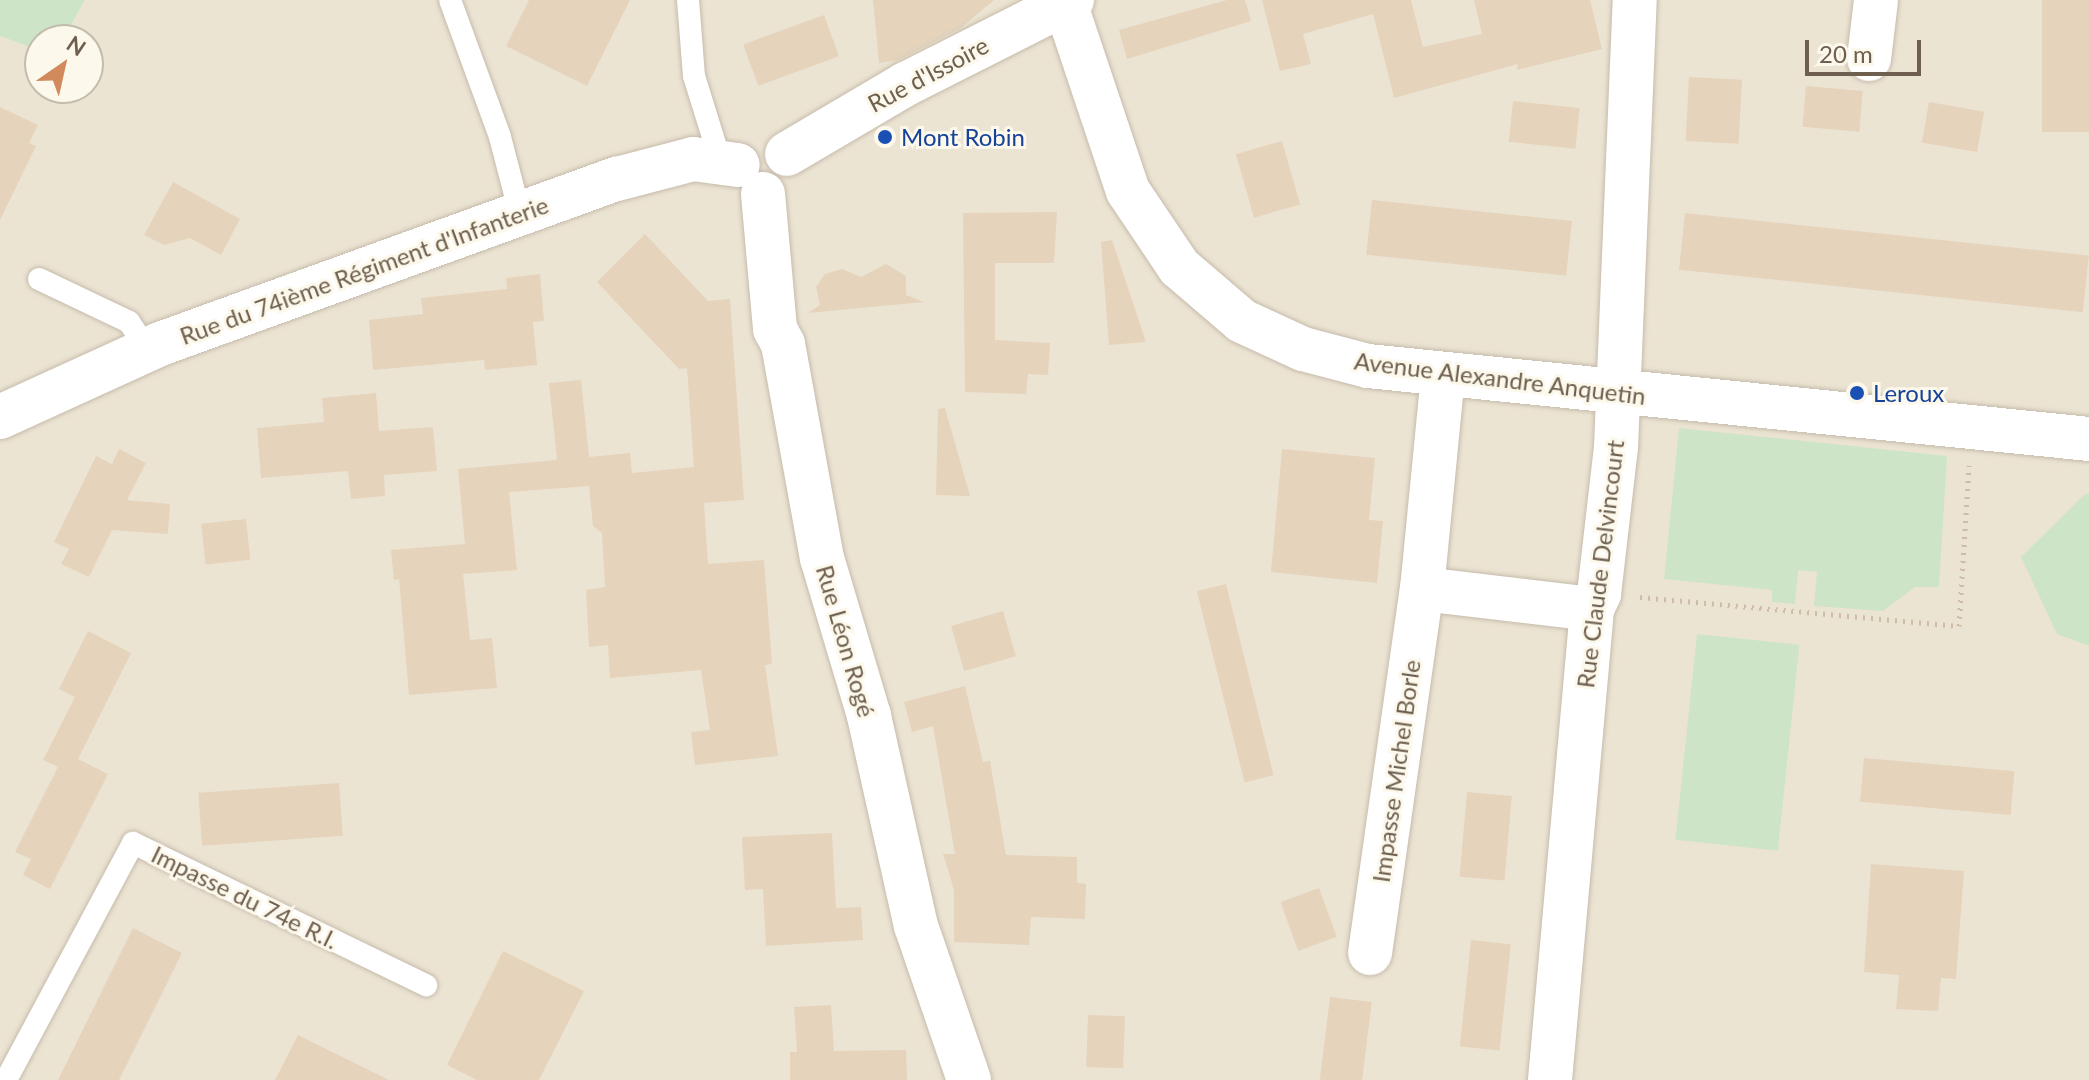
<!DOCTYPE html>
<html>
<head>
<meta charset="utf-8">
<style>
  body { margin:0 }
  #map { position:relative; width:2089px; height:1080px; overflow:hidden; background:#f9f4e5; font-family:Lato,sans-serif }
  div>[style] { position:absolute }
  .residential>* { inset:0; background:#ece4d3 }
  .green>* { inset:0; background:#cde4c6; transform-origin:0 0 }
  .building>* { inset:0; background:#e5d3bc; transform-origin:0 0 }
  .path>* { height:5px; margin-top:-2.5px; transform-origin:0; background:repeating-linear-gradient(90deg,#cfbca4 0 2px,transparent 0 8px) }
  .roads { filter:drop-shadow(0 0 2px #c6bbab) drop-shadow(0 0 2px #c6bbab) }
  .service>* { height:22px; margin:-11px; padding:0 11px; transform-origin:11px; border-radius:11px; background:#fff }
  .minor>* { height:44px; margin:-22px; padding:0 22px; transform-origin:22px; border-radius:22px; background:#fff }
  .dots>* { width:22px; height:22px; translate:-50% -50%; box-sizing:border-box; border:4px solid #fcf8eb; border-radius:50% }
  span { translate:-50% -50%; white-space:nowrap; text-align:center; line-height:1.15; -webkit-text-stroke:6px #fcf8eb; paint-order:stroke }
  .street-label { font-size:24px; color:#6e5f4e }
  .transit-label { font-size:24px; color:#164399 }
  .left { translate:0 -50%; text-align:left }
  .north { position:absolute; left:24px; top:24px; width:80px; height:80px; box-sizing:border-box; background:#fcf8eb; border:2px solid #c3bbac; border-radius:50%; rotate:34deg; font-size:22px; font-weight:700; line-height:32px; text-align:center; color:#6e5f4e }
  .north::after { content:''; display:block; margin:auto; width:28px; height:36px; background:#d2895b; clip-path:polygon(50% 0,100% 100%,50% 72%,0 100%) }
  .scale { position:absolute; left:1805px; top:40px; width:116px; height:36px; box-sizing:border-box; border:4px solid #6e5f4e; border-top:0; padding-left:10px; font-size:24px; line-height:28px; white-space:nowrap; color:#6e5f4e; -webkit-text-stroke:6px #fcf8eb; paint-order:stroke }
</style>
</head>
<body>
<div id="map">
  <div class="residential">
    <div style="clip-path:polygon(85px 0,2089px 0,2089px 1080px,0 1080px,0 36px,40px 51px,40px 88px,88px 88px,88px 40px,63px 40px)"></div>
  </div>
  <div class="green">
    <div style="clip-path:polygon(0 0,85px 0,63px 40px,40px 40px,40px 51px,0 36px)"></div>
    <div style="clip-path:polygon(1679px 428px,1947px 456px,1939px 587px,1915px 587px,1883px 611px,1814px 606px,1817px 572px,1798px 570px,1795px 604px,1772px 602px,1772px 590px,1664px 579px)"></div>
    <div style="clip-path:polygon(2085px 494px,2089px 494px,2089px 646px,2057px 634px,2021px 557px)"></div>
    <div style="left:1697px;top:634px;width:103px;height:207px;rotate:6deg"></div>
  </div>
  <div class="building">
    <div style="clip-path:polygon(529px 0,630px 0,587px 86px,506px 46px)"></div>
    <div style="clip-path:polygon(873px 0,994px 0,961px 28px,898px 60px,879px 63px)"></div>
    <div style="clip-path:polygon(1227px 0,1245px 0,1251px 21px,1127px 59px,1119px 30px)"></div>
    <div style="clip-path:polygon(1262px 0,1411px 0,1423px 47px,1482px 34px,1474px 0,1590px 0,1602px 49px,1517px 70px,1518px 64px,1394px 98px,1373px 14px,1303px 34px,1311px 64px,1280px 71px)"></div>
    <div style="left:2042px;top:0;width:47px;height:132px"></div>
    <div style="left:824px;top:15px;width:44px;height:86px;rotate:70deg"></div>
    <div style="left:1689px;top:77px;width:53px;height:64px;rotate:3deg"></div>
    <div style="left:1806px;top:86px;width:57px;height:41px;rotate:5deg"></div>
    <div style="left:1513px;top:101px;width:67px;height:41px;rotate:6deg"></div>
    <div style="left:1929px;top:102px;width:56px;height:41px;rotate:10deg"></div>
    <div style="clip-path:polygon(0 107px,38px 125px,29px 143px,36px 146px,0 220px)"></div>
    <div style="left:1282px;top:141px;width:66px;height:48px;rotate:74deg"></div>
    <div style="clip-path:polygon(173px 182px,240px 219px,221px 255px,190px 238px,164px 245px,144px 235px)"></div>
    <div style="left:1372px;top:200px;width:201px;height:55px;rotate:6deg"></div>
    <div style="clip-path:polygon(1057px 212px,1054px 263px,995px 263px,995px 340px,1050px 343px,1048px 375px,1028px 374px,1026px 394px,965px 392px,963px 213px)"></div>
    <div style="left:1685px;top:213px;width:406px;height:57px;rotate:6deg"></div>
    <div style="clip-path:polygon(645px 234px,708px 301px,730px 299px,744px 500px,704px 503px,708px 564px,764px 560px,772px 664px,765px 665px,778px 756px,695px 765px,691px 732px,710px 730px,701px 670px,610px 678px,608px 645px,589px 647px,586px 590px,605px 587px,602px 533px,593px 526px,589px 486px,509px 492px,517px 570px,463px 574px,470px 640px,492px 638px,497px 688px,409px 695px,399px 579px,394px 580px,391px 550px,465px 544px,458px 469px,557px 460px,549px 383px,581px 380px,589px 457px,630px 453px,632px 473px,694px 467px,687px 368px,679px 369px,597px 282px)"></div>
    <div style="clip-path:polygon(1112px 240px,1146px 342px,1109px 345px,1101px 242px)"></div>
    <div style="clip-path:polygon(886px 264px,906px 276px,906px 295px,924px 302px,808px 313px,820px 305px,816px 287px,825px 274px,842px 269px,861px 277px)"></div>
    <div style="clip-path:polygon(540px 274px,544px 321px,533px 322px,537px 365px,485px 370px,484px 360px,373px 370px,369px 320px,423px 314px,421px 298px,507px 289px,506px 278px)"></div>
    <div style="clip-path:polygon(376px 393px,379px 431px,433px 427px,437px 471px,384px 475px,385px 496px,351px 499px,348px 471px,261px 478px,257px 428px,324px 422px,322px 398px)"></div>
    <div style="clip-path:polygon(945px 408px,970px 496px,936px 495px,938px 409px)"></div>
    <div style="clip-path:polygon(119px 449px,146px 463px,127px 500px,170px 504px,168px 534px,112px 530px,89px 577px,61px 564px,69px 549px,54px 542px,96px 456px,112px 464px)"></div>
    <div style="clip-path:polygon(1282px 449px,1375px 458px,1369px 520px,1383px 521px,1377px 583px,1271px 572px)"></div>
    <div style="left:246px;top:519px;width:41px;height:45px;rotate:84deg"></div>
    <div style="left:1226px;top:584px;width:197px;height:30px;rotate:76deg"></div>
    <div style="left:1003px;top:611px;width:47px;height:54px;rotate:74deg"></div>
    <div style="clip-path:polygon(88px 631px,131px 653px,78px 759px,108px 774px,50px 889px,23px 875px,31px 859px,15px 852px,58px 767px,43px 760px,75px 697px,59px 689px)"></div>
    <div style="clip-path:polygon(965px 686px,983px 762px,990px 761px,1006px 855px,1077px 857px,1077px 883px,1086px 884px,1085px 919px,1031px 917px,1029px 945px,954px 942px,954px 890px,943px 854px,955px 854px,933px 726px,912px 732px,904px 702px)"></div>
    <div style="left:1864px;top:758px;width:151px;height:44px;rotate:5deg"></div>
    <div style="left:339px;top:783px;width:53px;height:141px;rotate:86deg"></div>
    <div style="left:1467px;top:792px;width:45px;height:85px;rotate:5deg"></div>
    <div style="clip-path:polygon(832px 833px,836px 908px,861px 907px,863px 940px,766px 946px,763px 889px,745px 890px,742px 837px)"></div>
    <div style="clip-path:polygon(1871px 864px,1964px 871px,1956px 979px,1941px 978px,1938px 1011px,1896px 1009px,1899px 975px,1864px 972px)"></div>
    <div style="left:1319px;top:888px;width:52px;height:41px;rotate:70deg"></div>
    <div style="clip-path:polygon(133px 928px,182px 953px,119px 1080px,58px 1080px)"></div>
    <div style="left:1471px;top:940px;width:40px;height:107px;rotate:6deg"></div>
    <div style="clip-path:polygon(503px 951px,584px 991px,539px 1080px,477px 1080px,447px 1065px)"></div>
    <div style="left:1330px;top:997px;width:42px;height:83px;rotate:7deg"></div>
    <div style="clip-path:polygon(831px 1005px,834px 1051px,906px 1050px,907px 1080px,790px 1080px,790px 1052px,797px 1052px,794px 1007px)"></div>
    <div style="left:1088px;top:1015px;width:37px;height:52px;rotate:2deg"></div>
    <div style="clip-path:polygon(298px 1035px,389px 1080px,275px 1080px)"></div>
  </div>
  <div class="path">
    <div style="left:1640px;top:597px;width:320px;rotate:5.2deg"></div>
    <div style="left:1959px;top:626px;width:161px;rotate:-86.4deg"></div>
  </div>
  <div class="roads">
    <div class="service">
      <div style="left:450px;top:0;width:146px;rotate:69.9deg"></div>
      <div style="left:500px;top:137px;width:80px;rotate:75.4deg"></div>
      <div style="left:688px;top:0;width:76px;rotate:85.5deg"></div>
      <div style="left:694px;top:76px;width:88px;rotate:72.8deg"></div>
      <div style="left:39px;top:279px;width:100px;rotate:25.5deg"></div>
      <div style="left:129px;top:322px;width:34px;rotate:56deg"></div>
      <div style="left:6px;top:1080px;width:269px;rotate:-61.8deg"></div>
      <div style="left:133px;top:843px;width:326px;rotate:25.9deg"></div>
    </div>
    <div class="minor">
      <div style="left:1064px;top:0;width:201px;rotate:71.5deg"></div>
      <div style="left:1128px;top:191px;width:92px;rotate:56.1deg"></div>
      <div style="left:1179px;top:267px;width:83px;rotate:40.6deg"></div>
      <div style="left:1242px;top:321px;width:67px;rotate:24.7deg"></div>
      <div style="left:1303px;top:349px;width:67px;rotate:14.7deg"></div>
      <div style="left:1368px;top:366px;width:725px;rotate:5.78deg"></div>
      <div style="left:1869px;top:59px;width:59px;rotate:-83.2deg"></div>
      <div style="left:787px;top:154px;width:138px;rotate:-30.5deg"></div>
      <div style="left:906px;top:84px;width:186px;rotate:-26.8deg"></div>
      <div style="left:763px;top:194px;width:136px;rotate:84.9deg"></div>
      <div style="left:775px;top:329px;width:17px;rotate:62deg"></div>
      <div style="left:783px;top:344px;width:218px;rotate:79.7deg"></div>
      <div style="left:822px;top:558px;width:165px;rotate:73.4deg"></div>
      <div style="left:869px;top:716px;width:215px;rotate:77.4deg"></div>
      <div style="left:916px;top:926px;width:163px;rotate:71deg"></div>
      <div style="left:1443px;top:375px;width:215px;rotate:95.6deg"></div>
      <div style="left:1422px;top:589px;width:171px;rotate:6.7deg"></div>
      <div style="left:0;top:417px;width:176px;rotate:-24.5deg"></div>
      <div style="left:160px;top:344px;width:486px;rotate:-19.9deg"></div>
      <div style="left:617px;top:179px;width:79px;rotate:-14.7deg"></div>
      <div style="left:693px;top:159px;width:45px;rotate:7.6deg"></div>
      <div style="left:1370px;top:953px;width:368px;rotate:-81.9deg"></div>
      <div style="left:1550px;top:1080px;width:473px;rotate:-84.9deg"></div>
      <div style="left:1592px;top:609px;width:17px;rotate:-65deg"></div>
      <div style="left:1599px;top:594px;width:148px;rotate:-83.4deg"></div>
      <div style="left:1616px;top:447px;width:447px;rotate:-87.6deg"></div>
    </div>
  </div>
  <div class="dots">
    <div style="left:885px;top:137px;background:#1a4fb4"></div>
    <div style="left:1857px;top:393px;background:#1a4fb4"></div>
  </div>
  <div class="street-label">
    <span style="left:928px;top:74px;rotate:-28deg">Rue d'Issoire</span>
    <span style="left:364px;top:270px;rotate:-20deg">Rue du 74ième Régiment d'Infanterie</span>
    <span style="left:1500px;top:378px;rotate:7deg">Avenue Alexandre Anquetin</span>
    <span style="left:1600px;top:564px;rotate:-83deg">Rue Claude Delvincourt</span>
    <span style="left:846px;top:641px;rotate:74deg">Rue Léon Rogé</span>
    <span style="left:1396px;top:771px;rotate:-82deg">Impasse Michel Borle</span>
    <span style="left:245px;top:897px;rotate:26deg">Impasse du 74e R.I.</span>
  </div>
  <div class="transit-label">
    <span class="left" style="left:901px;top:137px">Mont Robin</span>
    <span class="left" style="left:1873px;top:393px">Leroux</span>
  </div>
  <div class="north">N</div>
  <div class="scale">20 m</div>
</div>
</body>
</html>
